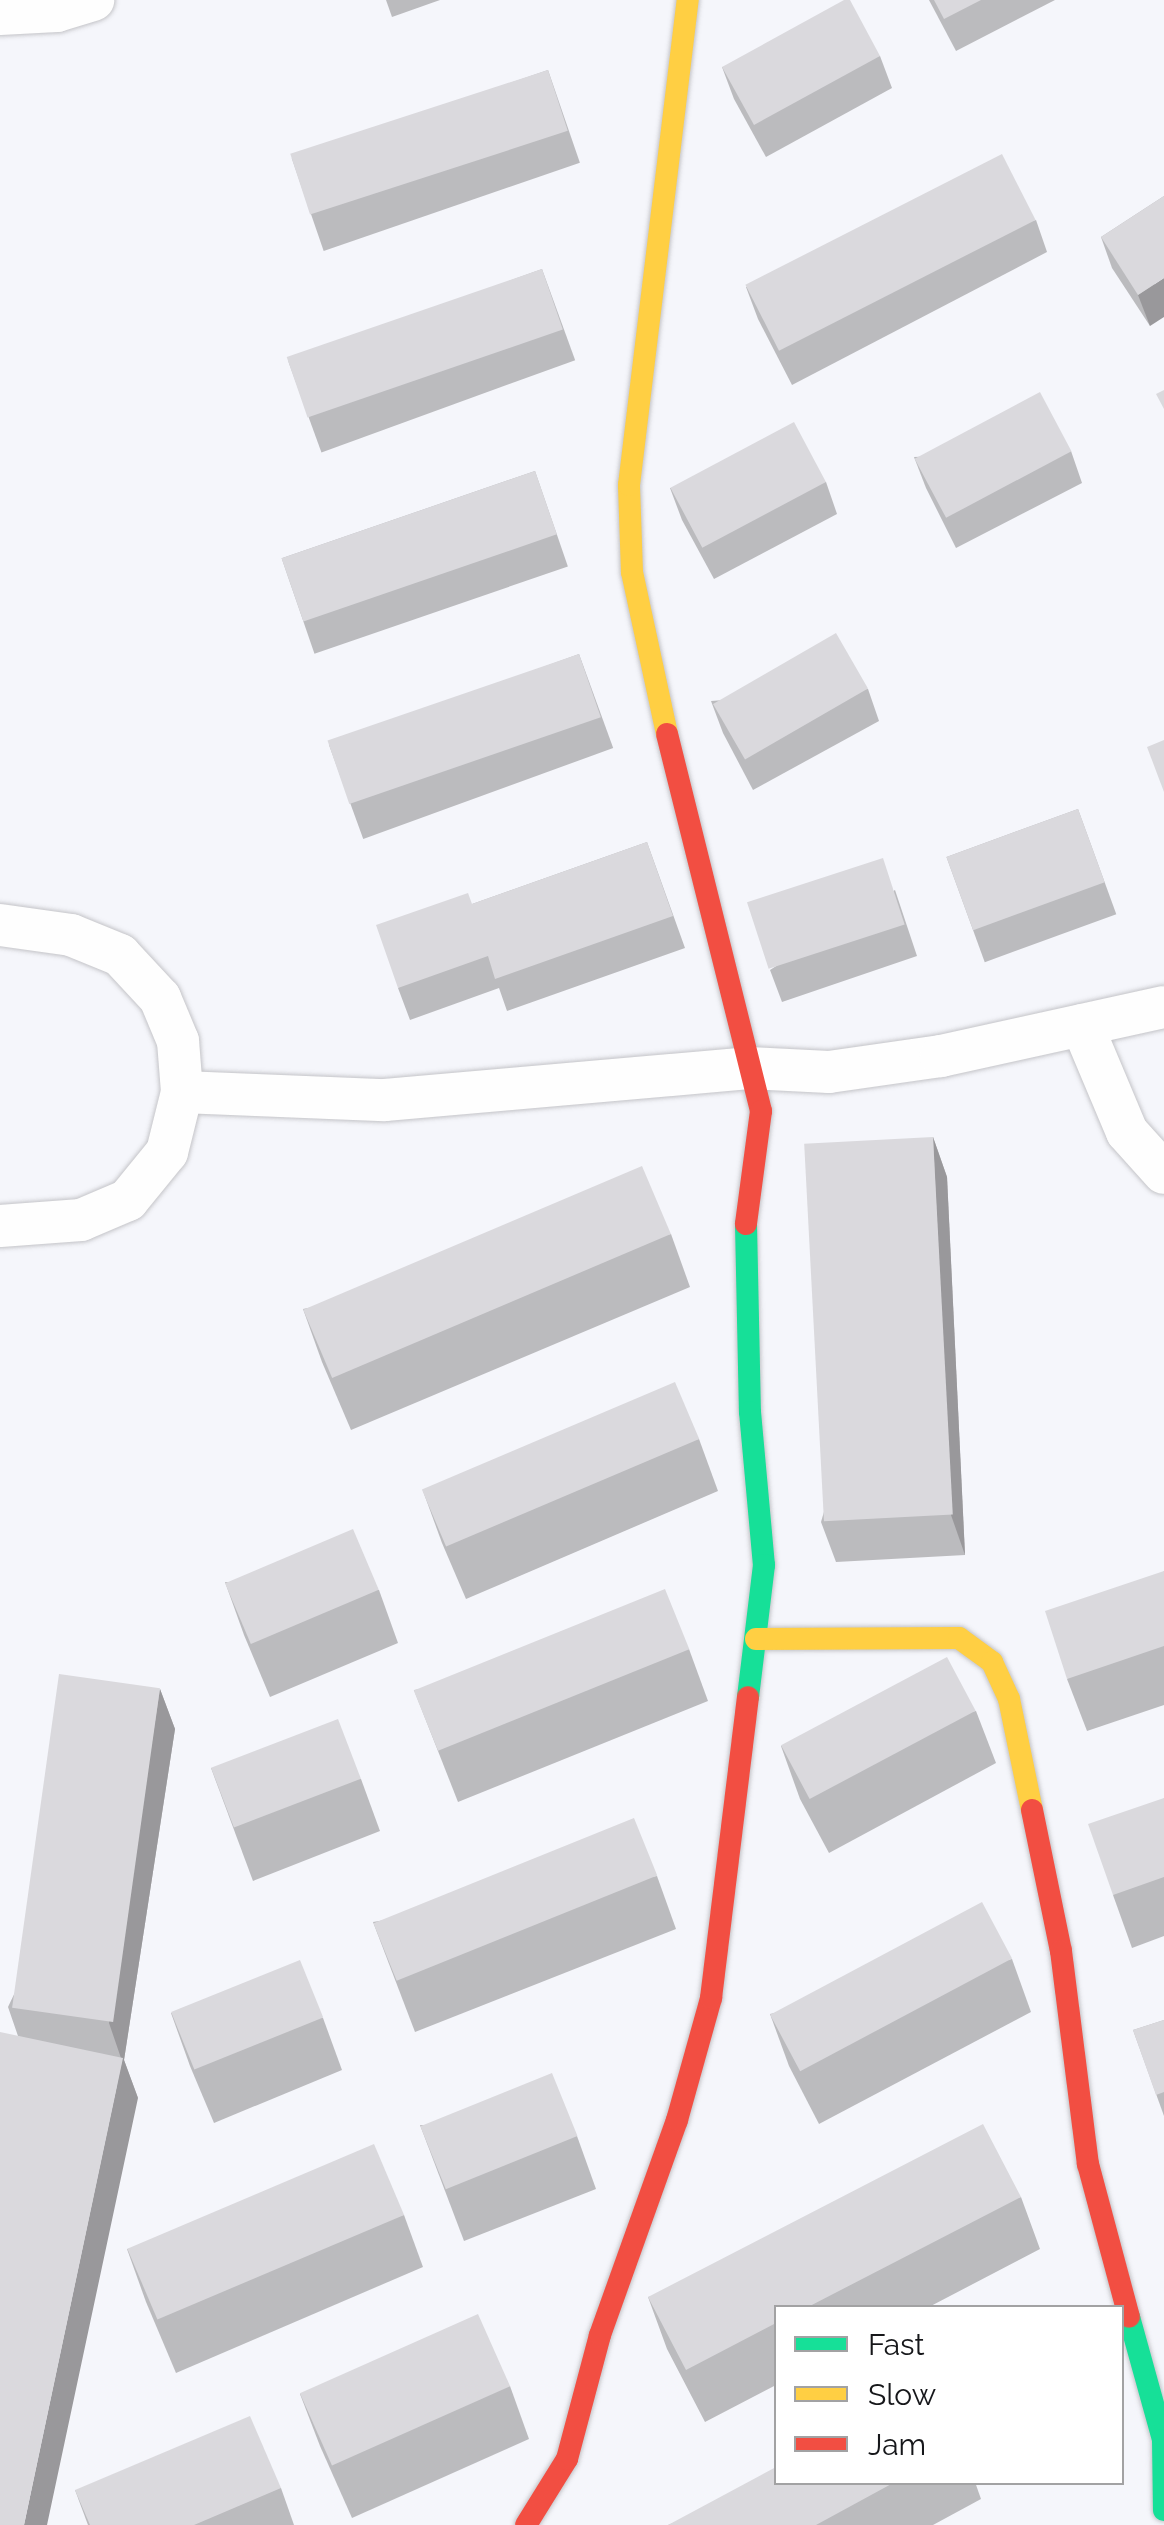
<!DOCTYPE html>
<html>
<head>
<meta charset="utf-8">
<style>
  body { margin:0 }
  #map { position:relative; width:1164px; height:2525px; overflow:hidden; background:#f5f6fb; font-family:Raleway,sans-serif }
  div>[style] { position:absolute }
  .roads { filter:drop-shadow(0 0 2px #c4c4c8) drop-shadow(0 0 2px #c4c4c8) }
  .street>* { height:42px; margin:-21px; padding:0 21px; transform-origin:21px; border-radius:21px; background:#fefefe }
  .fast>* { height:22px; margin:-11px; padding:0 11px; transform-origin:11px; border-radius:11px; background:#16e098 }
  .slow>* { height:22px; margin:-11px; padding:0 11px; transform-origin:11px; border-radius:11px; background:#ffcf43 }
  .jam>* { height:22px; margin:-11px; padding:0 11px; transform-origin:11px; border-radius:11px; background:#f24e42 }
  .wall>* { inset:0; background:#bbbbbe; transform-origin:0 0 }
  .shaded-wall>* { inset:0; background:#99989b }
  .building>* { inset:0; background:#dad9dd; transform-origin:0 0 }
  span { translate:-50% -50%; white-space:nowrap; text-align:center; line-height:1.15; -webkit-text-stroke:10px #fff; paint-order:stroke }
  .legend { position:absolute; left:774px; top:2305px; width:350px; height:180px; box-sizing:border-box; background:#fff; border:2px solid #a2a2a3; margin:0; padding:12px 18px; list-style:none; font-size:30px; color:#16171a }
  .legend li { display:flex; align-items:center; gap:20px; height:50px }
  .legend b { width:50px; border:2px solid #a2a2a3 }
</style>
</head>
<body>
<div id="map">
  <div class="roads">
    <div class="street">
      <div style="left:0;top:14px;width:57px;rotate:-3deg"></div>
      <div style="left:57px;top:11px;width:38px;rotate:-17deg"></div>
      <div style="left:0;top:925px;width:72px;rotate:8deg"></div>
      <div style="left:71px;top:935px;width:53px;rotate:22.2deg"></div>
      <div style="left:120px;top:955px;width:59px;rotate:47.1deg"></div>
      <div style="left:160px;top:998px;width:47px;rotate:67.3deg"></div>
      <div style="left:178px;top:1041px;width:51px;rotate:85.5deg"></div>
      <div style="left:182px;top:1092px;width:62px;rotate:104deg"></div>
      <div style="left:167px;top:1152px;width:62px;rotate:129.1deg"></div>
      <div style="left:128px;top:1200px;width:51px;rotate:156.9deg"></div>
      <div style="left:81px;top:1220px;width:81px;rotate:175.8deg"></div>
      <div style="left:1082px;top:1025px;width:116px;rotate:67.2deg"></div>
      <div style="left:1127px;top:1132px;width:55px;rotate:47.9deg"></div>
      <div style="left:182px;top:1092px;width:203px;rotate:2.3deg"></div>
      <div style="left:385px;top:1100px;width:365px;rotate:-5deg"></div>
      <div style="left:749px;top:1068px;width:80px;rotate:2.9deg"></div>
      <div style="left:829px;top:1072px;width:113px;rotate:-8.1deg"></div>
      <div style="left:941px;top:1056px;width:228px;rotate:-12.4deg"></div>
    </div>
    <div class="fast">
      <div style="left:746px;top:1224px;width:188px;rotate:88.8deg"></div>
      <div style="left:750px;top:1412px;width:154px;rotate:84.8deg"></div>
      <div style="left:764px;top:1565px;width:133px;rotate:96.9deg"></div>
      <div style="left:1129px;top:2317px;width:128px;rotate:74.5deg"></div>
      <div style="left:1163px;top:2440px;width:70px;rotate:89.2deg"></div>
    </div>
    <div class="slow">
      <div style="left:667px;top:734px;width:166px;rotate:-102.2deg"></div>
      <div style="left:632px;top:572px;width:87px;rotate:-92deg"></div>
      <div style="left:629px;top:485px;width:489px;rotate:-83.1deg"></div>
      <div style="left:756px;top:1639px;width:203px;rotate:-0.3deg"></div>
      <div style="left:959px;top:1638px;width:41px;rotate:36deg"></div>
      <div style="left:992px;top:1662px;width:41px;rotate:65.3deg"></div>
      <div style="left:1009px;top:1699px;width:113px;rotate:78.3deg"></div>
    </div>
    <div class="jam">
      <div style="left:667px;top:734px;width:389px;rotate:76deg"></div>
      <div style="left:761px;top:1111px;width:114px;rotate:97.6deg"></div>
      <div style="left:1032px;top:1810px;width:144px;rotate:78.4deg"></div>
      <div style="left:1061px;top:1951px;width:215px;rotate:82.8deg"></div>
      <div style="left:1088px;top:2164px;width:158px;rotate:75deg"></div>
      <div style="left:526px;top:2525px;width:78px;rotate:-58.2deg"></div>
      <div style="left:567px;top:2459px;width:128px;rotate:-75.1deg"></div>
      <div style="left:600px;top:2335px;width:228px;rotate:-70.3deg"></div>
      <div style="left:677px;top:2120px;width:127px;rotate:-74.4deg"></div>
      <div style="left:711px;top:1998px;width:303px;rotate:-83deg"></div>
    </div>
  </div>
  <div class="wall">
    <div style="clip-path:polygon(386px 0,440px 0,392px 17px)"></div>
    <div style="clip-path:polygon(929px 0,1055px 0,956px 51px)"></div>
    <div style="clip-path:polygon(880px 56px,892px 88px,766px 157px,734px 99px,722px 67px)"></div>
    <div style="left:548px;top:70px;width:98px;height:271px;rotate:71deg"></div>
    <div style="clip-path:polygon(1164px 196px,1150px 326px,1112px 268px,1101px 237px)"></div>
    <div style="clip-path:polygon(1036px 220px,1047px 252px,792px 385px,758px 319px,746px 287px)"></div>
    <div style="left:542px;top:269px;width:97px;height:270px;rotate:70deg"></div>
    <div style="clip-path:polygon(1071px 451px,1082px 483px,956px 548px,926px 488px,914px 457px)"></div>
    <div style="left:535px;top:471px;width:101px;height:268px;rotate:71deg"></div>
    <div style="clip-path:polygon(826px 482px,837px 514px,714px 579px,682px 520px,670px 488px)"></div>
    <div style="left:579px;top:654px;width:100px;height:266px;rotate:70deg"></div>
    <div style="clip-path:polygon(868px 689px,879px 721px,753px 790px,723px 733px,711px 701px)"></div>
    <div style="left:1078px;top:809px;width:112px;height:140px;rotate:70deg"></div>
    <div style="clip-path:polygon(647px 842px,685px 948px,507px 1011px,499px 988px,410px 1020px,398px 988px,472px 904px)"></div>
    <div style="clip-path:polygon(895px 890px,917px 956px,782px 1002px,770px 970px)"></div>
    <div style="clip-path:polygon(933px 1137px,947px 1177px,965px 1555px,836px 1562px,821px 1522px)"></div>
    <div style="clip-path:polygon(671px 1234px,690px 1287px,351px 1430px,322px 1362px,303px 1309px)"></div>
    <div style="clip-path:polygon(699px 1439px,718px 1491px,466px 1599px,442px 1543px,423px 1491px)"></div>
    <div style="clip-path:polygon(1164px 1571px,1164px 1705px,1087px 1731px,1067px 1679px)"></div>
    <div style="clip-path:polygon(225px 1582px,379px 1590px,398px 1643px,270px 1697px,244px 1635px)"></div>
    <div style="clip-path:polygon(689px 1649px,708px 1701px,458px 1802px,414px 1690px)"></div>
    <div style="clip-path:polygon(160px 1689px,175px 1729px,124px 2060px,138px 2098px,18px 2036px,8px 2007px)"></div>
    <div style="clip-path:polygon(976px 1711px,996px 1763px,829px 1853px,800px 1799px,781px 1746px)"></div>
    <div style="clip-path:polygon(211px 1768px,361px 1779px,380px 1831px,253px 1881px)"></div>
    <div style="clip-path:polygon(1164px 1798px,1164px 1936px,1132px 1948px,1113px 1895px)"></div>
    <div style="clip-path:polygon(657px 1876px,676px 1929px,415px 2032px,373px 1922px)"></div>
    <div style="clip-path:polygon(1012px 1959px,1031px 2012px,819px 2124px,789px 2066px,770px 2014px)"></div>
    <div style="clip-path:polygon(171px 2013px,323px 2018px,342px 2070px,214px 2123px,190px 2066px)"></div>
    <div style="clip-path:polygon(1164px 2020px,1164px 2116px,1133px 2030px)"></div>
    <div style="clip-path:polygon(420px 2125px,577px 2136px,596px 2189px,464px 2241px)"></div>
    <div style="clip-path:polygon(1021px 2197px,1040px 2249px,927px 2308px,776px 2308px,776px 2385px,705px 2422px,667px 2349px,648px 2297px)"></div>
    <div style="clip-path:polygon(404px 2215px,423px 2267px,176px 2373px,146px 2302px,127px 2249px)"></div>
    <div style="clip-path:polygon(510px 2386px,529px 2439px,352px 2518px,320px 2446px,300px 2394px)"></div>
    <div style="clip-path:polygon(776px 2482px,975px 2482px,981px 2499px,933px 2525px,668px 2525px)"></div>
    <div style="clip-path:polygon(281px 2488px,294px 2525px,88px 2525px,75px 2490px)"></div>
  </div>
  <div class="shaded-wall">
    <div style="clip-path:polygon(1164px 278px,1164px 317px,1150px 326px,1138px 295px)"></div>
    <div style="clip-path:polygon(933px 1137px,947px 1177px,965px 1555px,951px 1515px)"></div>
    <div style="clip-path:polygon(160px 1689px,175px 1729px,124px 2060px,138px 2098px,47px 2525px,24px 2525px,122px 2061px,109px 2023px)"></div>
  </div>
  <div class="building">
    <div style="clip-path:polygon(844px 0,850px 0,880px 56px,754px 125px,722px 67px)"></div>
    <div style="clip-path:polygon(934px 0,981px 0,944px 19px)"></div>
    <div style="left:548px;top:70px;width:64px;height:271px;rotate:72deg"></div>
    <div style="left:1002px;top:154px;width:74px;height:288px;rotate:63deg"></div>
    <div style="clip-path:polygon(1164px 196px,1164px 278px,1138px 295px,1101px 237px)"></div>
    <div style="left:542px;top:269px;width:64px;height:270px;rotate:71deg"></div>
    <div style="clip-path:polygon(1164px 390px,1164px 409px,1156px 394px)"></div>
    <div style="left:1040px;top:392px;width:67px;height:142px;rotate:62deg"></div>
    <div style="left:794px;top:422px;width:68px;height:140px;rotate:62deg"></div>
    <div style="left:535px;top:471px;width:67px;height:268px;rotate:71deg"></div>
    <div style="left:836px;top:633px;width:64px;height:142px;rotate:60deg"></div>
    <div style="left:579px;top:654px;width:67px;height:266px;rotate:71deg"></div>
    <div style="clip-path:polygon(1164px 740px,1164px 792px,1147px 747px)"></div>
    <div style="left:1078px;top:809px;width:78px;height:140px;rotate:70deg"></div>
    <div style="clip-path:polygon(647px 842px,673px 916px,495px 979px,488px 956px,398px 988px,376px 925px,468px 893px,472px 904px)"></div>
    <div style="left:883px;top:858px;width:70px;height:143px;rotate:72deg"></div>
    <div style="left:933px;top:1137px;width:378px;height:129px;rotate:87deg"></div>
    <div style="left:642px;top:1166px;width:74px;height:368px;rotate:67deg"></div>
    <div style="left:675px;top:1382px;width:62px;height:275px;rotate:67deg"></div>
    <div style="left:353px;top:1529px;width:66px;height:139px;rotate:67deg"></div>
    <div style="clip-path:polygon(1164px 1571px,1164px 1646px,1067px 1679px,1045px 1611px)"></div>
    <div style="left:665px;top:1589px;width:65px;height:271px;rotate:68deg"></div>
    <div style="left:947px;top:1657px;width:61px;height:188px;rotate:62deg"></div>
    <div style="left:59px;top:1674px;width:102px;height:337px;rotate:8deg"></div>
    <div style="left:338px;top:1719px;width:64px;height:136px;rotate:69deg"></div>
    <div style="clip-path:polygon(1164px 1798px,1164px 1877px,1113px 1895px,1088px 1824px)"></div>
    <div style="left:634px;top:1818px;width:62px;height:281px;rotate:68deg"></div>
    <div style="left:982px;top:1902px;width:64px;height:240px;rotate:62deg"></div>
    <div style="left:300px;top:1960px;width:62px;height:139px;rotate:68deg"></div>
    <div style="clip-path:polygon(1164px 2020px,1164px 2092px,1156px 2095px,1133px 2030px)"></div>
    <div style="clip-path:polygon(0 2032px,123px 2058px,24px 2525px,0 2525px)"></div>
    <div style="left:552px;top:2073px;width:68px;height:142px;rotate:68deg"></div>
    <div style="clip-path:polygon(983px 2124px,1021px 2197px,806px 2308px,776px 2308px,776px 2323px,686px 2370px,648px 2297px)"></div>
    <div style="left:374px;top:2144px;width:77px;height:268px;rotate:67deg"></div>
    <div style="left:478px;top:2314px;width:79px;height:195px;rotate:66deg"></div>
    <div style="clip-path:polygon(250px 2416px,281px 2488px,194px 2525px,90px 2525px,75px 2490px)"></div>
    <div style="clip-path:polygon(776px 2467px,776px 2482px,895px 2482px,816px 2525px,668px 2525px)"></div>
  </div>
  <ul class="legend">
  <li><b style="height:12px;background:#16e098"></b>Fast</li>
  <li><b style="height:12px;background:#ffcf43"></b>Slow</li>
  <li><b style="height:12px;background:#f24e42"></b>Jam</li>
  </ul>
</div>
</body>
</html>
